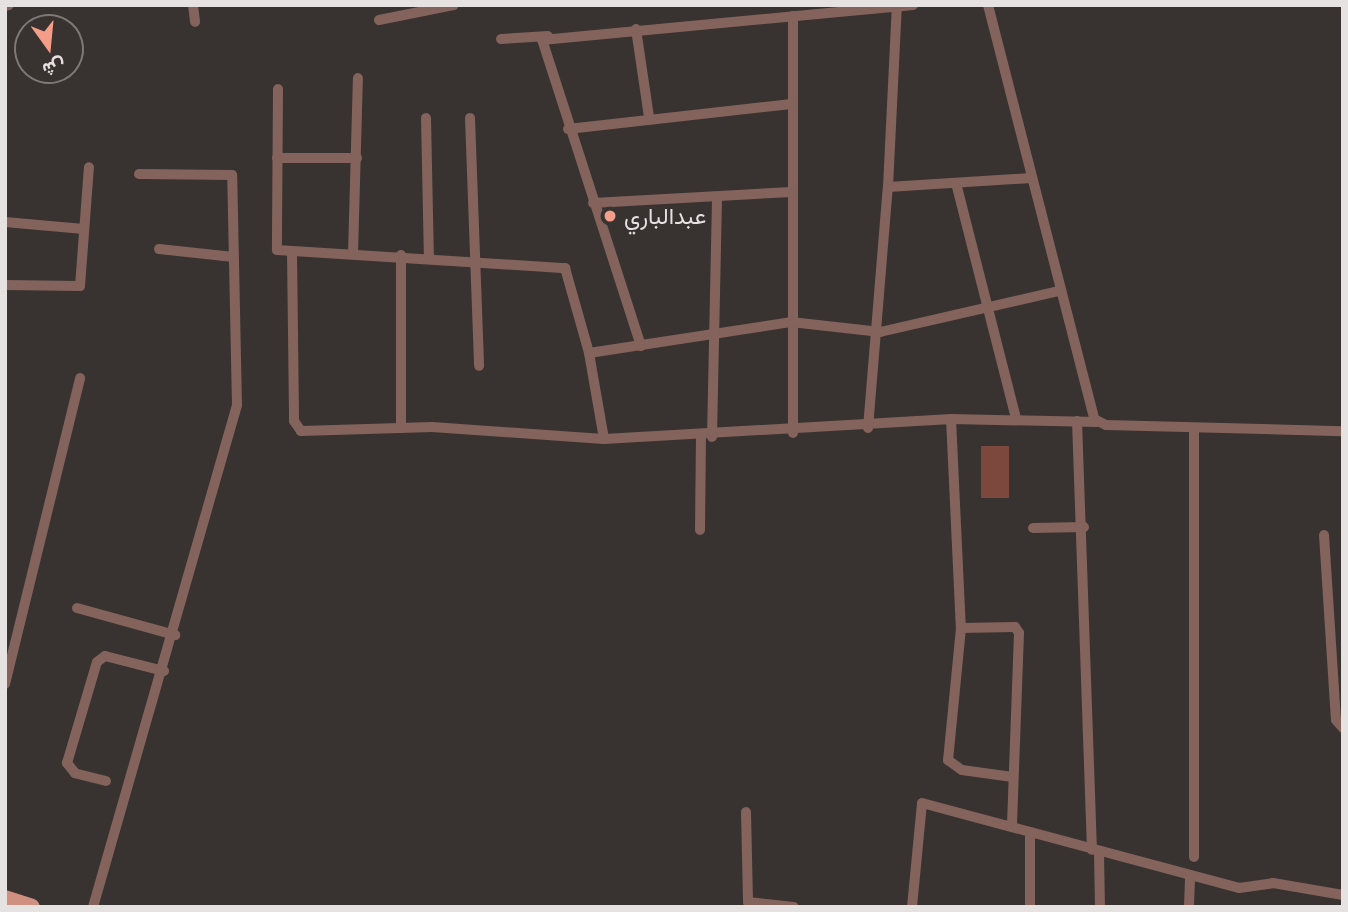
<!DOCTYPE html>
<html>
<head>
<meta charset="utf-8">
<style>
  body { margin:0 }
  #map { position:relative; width:1348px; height:912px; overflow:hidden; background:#383230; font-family:Bitter,Vazirmatn,serif }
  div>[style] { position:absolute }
  .green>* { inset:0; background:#7c483d; transform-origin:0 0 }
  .street>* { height:10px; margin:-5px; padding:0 5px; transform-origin:5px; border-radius:5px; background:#83635b }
  .primary>* { height:16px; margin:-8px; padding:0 8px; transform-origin:8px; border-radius:8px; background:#d09081 }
  .dots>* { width:19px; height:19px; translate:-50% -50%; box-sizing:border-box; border:4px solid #383230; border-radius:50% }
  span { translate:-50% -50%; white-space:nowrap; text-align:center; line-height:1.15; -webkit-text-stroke:6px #383230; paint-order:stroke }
  .poi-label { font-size:23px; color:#e6e2e1 }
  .left { translate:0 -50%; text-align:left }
  .frame { position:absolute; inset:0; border:7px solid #e6e2e1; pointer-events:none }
  .north { position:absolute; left:14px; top:14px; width:70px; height:70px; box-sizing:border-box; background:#383230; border:2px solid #7e7877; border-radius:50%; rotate:165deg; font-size:19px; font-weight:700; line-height:28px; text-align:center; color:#e6e2e1 }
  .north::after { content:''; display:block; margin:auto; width:24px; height:32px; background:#f49e8a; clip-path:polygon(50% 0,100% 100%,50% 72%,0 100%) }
</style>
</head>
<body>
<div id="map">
  <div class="green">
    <div style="left:1009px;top:446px;width:52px;height:28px;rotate:90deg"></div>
  </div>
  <div class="street">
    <div style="left:193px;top:5px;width:17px;rotate:83deg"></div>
    <div style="left:988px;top:5px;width:427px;rotate:75.6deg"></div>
    <div style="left:1094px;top:419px;width:13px;rotate:27deg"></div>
    <div style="left:1106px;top:425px;width:237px;rotate:1.5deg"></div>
    <div style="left:5px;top:6px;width:4px;rotate:-14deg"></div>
    <div style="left:793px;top:16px;width:417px;rotate:90deg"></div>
    <div style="left:379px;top:20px;width:76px;rotate:-11.3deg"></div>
    <div style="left:636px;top:29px;width:89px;rotate:81.6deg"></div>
    <div style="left:501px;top:39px;width:47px;rotate:-3.7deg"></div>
    <div style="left:278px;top:89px;width:161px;rotate:90.4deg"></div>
    <div style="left:277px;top:250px;width:289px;rotate:3.6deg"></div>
    <div style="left:565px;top:268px;width:88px;rotate:74.2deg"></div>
    <div style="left:589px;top:353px;width:87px;rotate:80.1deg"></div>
    <div style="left:604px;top:439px;width:348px;rotate:-3.3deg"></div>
    <div style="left:951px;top:419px;width:146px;rotate:1.2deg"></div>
    <div style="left:426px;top:118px;width:139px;rotate:88.8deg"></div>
    <div style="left:470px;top:118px;width:248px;rotate:87.9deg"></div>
    <div style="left:568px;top:129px;width:225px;rotate:-6.4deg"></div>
    <div style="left:277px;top:158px;width:80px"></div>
    <div style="left:956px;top:183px;width:243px;rotate:75.7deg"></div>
    <div style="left:888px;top:187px;width:181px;rotate:-87.2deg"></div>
    <div style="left:593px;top:203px;width:199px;rotate:-3.2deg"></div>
    <div style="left:5px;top:222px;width:79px;rotate:5.1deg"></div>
    <div style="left:159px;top:249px;width:75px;rotate:6.1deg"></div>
    <div style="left:292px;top:252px;width:169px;rotate:89.3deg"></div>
    <div style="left:294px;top:421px;width:12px;rotate:55deg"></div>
    <div style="left:301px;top:431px;width:131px;rotate:-1.7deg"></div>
    <div style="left:432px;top:427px;width:172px;rotate:4deg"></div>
    <div style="left:353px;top:254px;width:176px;rotate:-88.4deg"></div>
    <div style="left:401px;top:255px;width:173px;rotate:90deg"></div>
    <div style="left:5px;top:285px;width:75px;rotate:0.8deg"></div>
    <div style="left:80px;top:286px;width:119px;rotate:-85.7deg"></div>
    <div style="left:641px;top:346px;width:322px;rotate:-107.9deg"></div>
    <div style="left:542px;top:40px;width:373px;rotate:-5.4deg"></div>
    <div style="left:589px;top:353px;width:204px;rotate:-8.7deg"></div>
    <div style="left:791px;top:322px;width:90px;rotate:6.4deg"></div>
    <div style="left:880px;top:332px;width:184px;rotate:-12.9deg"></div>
    <div style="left:951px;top:419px;width:209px;rotate:87.3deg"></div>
    <div style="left:961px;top:628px;width:133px;rotate:95.6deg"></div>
    <div style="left:948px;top:760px;width:17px;rotate:36deg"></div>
    <div style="left:962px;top:770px;width:51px;rotate:7.8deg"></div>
    <div style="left:1077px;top:421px;width:429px;rotate:88deg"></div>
    <div style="left:868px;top:428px;width:242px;rotate:-85.3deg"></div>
    <div style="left:888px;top:187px;width:144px;rotate:-3.6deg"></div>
    <div style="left:1194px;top:429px;width:428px;rotate:90deg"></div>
    <div style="left:712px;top:437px;width:240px;rotate:-88.8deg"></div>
    <div style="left:1033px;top:528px;width:51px;rotate:-1.1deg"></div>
    <div style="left:700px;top:530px;width:92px;rotate:-89.4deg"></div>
    <div style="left:1324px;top:535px;width:185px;rotate:86.3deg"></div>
    <div style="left:1336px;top:720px;width:11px;rotate:49deg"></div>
    <div style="left:77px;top:608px;width:102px;rotate:15.4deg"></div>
    <div style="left:961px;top:628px;width:54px;rotate:-1.1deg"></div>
    <div style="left:1015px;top:627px;width:7px;rotate:56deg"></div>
    <div style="left:1019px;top:633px;width:191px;rotate:92.1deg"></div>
    <div style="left:5px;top:684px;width:315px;rotate:-76.2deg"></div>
    <div style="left:106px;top:781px;width:32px;rotate:-166deg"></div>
    <div style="left:75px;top:773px;width:13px;rotate:-129deg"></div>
    <div style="left:67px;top:763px;width:105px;rotate:-73.5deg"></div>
    <div style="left:97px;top:662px;width:10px;rotate:-37deg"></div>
    <div style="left:105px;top:656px;width:61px;rotate:14.3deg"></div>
    <div style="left:746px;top:812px;width:90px;rotate:88.7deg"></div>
    <div style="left:748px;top:902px;width:46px;rotate:6.2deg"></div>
    <div style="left:1030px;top:832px;width:75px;rotate:90deg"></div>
    <div style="left:1099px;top:852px;width:55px;rotate:89deg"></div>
    <div style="left:93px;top:907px;width:522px;rotate:-73.99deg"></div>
    <div style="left:237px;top:405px;width:230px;rotate:-91.2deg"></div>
    <div style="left:232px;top:175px;width:93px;rotate:-179.4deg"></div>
    <div style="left:912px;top:907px;width:104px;rotate:-84.5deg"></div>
    <div style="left:922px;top:803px;width:328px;rotate:15deg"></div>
    <div style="left:1239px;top:888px;width:34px;rotate:-8deg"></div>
    <div style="left:1273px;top:883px;width:71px;rotate:9.7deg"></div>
    <div style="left:1189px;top:907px;width:32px;rotate:-88deg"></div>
  </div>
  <div class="primary">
    <div style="left:5px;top:898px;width:28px;rotate:18deg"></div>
  </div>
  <div class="dots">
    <div style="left:610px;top:216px;background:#f49e8a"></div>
  </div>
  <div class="poi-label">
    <span class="left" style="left:624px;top:216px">عبدالباري</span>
  </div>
  <div class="frame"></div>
  <div class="north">ش</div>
</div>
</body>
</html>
